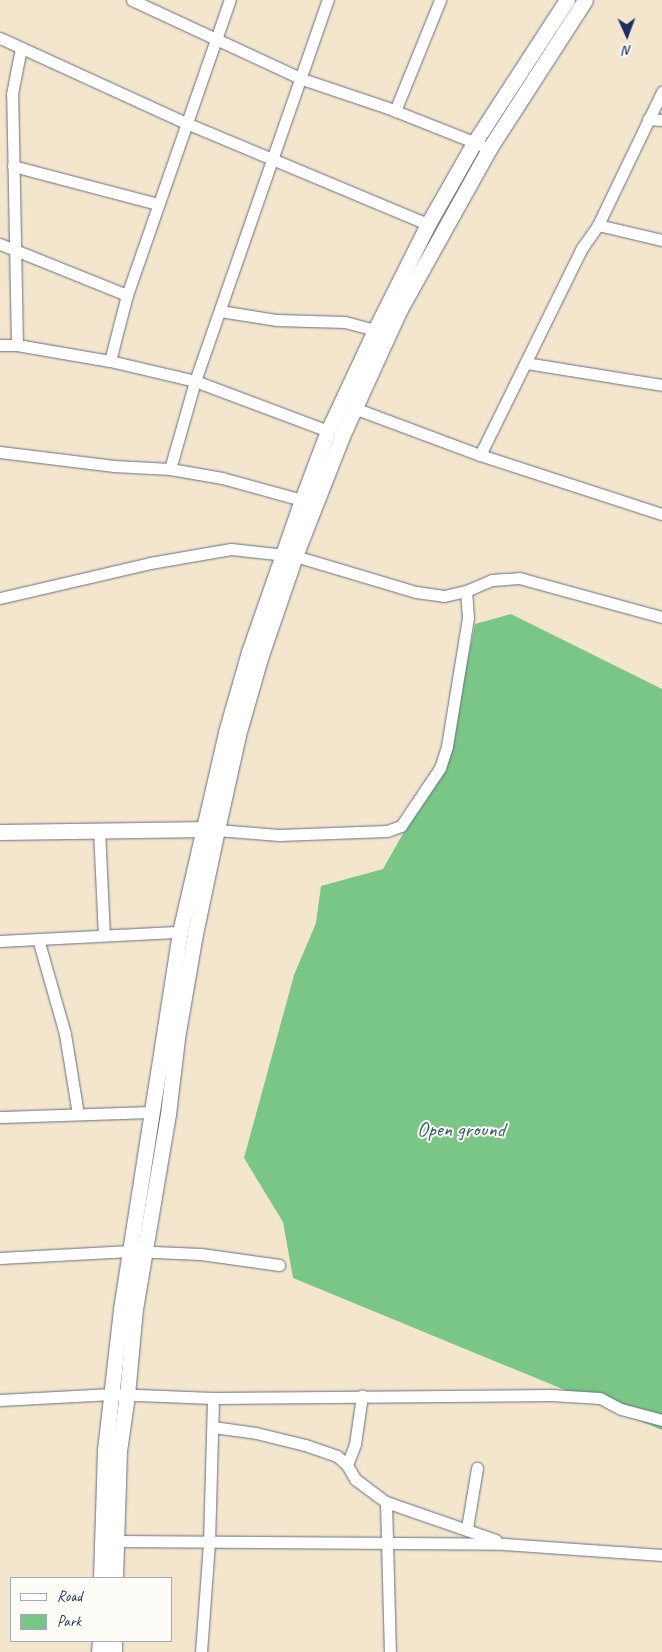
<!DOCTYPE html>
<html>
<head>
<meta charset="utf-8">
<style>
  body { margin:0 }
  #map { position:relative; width:662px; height:1652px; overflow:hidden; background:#f4e6cd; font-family:Caveat,sans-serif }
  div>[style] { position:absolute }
  .green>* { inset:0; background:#79c686 }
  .roads { filter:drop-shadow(0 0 1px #676f85) drop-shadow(0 0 1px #676f85) }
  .street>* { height:11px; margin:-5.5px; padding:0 5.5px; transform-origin:5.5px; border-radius:5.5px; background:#fff }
  .secondary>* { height:15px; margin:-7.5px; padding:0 7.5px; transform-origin:7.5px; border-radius:7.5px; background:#fff }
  span { translate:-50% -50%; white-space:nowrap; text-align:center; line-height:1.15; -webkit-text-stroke:4px #fdfcf7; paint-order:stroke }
  .park-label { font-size:21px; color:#375c6a }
  .legend { position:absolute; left:10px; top:1577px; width:162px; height:65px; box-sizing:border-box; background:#fdfcf7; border:1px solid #a3aaba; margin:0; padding:6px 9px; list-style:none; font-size:15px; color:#1b2f5e }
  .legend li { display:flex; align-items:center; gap:10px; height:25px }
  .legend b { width:25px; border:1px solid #a3aaba }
  .north { position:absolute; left:602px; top:10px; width:50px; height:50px; -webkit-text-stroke:4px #fdfcf7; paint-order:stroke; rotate:178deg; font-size:14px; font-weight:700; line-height:20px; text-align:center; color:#1b2f5e }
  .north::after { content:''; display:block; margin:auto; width:18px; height:22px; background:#1b2f5e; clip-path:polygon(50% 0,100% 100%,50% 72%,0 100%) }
</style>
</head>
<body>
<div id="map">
  <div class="green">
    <div style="clip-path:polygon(511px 614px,662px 689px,662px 1430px,293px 1278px,283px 1222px,244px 1158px,294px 975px,316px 923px,321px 886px,383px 869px,449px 752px,475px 624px)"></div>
  </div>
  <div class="roads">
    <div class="street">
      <div style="left:132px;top:0;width:187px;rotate:24.9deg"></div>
      <div style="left:302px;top:79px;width:91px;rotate:18.6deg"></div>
      <div style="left:388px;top:108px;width:100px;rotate:21.7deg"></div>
      <div style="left:0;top:38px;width:205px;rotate:24.6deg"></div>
      <div style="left:186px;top:123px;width:262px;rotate:22.7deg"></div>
      <div style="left:395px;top:111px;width:120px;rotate:-67.9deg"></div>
      <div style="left:648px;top:119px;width:14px;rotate:4deg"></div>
      <div style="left:13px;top:166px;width:150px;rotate:14.7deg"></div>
      <div style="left:598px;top:225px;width:66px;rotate:13.2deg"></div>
      <div style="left:0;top:244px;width:137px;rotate:21.9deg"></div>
      <div style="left:220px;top:311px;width:58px;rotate:9deg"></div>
      <div style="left:277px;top:320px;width:68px;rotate:1.7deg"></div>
      <div style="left:345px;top:322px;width:31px;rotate:15deg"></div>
      <div style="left:0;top:345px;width:17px"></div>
      <div style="left:17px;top:345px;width:94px;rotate:9.8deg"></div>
      <div style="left:110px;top:361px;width:87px;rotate:13.2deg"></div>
      <div style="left:195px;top:381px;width:142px;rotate:20.6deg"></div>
      <div style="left:17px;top:345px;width:251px;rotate:-91.1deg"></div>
      <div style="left:12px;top:94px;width:47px;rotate:-78.9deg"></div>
      <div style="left:110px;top:361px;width:68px;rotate:-75.6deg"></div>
      <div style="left:127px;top:295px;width:312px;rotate:-70.8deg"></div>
      <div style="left:526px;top:363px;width:138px;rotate:9.2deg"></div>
      <div style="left:354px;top:408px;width:134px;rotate:20.5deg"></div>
      <div style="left:480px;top:455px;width:191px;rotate:18deg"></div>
      <div style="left:0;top:452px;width:115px;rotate:7deg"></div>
      <div style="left:114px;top:466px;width:56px;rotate:3.1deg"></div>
      <div style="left:170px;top:469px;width:53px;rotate:9.8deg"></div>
      <div style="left:222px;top:478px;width:90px;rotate:15.4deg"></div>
      <div style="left:480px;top:455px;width:231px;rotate:-63.8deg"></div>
      <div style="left:582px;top:248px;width:28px;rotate:-55deg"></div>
      <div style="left:598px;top:225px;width:148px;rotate:-64.3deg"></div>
      <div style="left:170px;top:469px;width:91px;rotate:-74.1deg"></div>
      <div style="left:195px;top:381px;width:404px;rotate:-70.8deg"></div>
      <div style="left:0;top:598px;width:154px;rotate:-13.1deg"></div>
      <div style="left:150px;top:563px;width:82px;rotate:-9.8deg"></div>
      <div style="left:231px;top:549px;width:64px;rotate:6.2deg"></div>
      <div style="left:295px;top:556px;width:126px;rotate:16.6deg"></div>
      <div style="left:416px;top:592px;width:28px;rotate:8deg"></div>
      <div style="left:444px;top:596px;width:23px;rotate:-13deg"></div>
      <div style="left:466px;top:591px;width:28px;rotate:-23deg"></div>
      <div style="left:492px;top:580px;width:27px;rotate:-4deg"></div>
      <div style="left:519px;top:578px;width:148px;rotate:15.3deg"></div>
      <div style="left:99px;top:830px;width:105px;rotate:87.3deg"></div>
      <div style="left:217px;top:830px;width:62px;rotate:4.6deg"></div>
      <div style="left:279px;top:835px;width:108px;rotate:-2.1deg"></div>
      <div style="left:387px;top:831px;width:15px;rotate:-20deg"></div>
      <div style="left:401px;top:826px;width:70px;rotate:-56.1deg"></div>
      <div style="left:440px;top:768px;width:23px;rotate:-72deg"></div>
      <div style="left:447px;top:746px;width:130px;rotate:-80.7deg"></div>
      <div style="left:468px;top:618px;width:27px;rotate:-94deg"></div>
      <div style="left:38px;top:939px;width:99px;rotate:74.1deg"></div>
      <div style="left:65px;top:1034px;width:81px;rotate:80.8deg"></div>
      <div style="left:0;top:941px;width:180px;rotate:-2.9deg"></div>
      <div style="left:0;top:1117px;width:153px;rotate:-1.9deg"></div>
      <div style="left:0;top:1258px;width:130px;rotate:-3.1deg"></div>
      <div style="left:130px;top:1251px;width:71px;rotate:2.4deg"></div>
      <div style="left:201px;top:1254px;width:79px;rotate:8deg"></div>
      <div style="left:0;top:1400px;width:112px;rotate:-3.1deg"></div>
      <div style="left:112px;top:1394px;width:101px;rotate:2.3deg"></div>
      <div style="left:213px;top:1398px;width:338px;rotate:-0.5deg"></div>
      <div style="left:551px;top:1395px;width:49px;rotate:3.5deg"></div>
      <div style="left:600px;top:1398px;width:24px;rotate:28deg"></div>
      <div style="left:621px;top:1409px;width:42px;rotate:15deg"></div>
      <div style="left:213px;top:1427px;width:43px;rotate:7.9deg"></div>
      <div style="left:256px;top:1433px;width:50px;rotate:13.8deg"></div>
      <div style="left:305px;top:1445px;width:34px;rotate:19deg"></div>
      <div style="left:337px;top:1456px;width:13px;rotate:42deg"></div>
      <div style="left:347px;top:1465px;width:16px;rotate:60deg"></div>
      <div style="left:355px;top:1479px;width:39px;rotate:37deg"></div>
      <div style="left:386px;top:1502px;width:116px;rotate:19.1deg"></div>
      <div style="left:347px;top:1465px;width:22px;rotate:-69deg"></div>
      <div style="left:355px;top:1444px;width:49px;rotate:-81.7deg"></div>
      <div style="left:386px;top:1502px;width:150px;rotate:88.5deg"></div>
      <div style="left:467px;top:1528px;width:61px;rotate:-80.5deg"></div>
      <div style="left:116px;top:1541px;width:388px;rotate:0.4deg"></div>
      <div style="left:504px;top:1544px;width:158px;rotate:4deg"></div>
      <div style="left:201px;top:1652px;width:109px;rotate:-85.8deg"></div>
      <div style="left:209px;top:1543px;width:145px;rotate:-88.4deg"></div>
    </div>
    <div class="secondary">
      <div style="left:0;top:832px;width:211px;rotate:-0.8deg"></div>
      <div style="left:101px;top:1578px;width:128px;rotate:-88.2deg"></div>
      <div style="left:105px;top:1450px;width:142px;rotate:-83.5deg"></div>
      <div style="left:121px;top:1309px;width:382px;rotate:-81.1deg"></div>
      <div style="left:180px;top:932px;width:205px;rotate:-77deg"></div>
      <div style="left:226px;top:732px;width:83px;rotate:-74deg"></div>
      <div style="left:249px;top:652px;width:161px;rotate:-70.8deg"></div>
      <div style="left:302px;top:500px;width:74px;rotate:-69.4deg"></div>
      <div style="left:328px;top:431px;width:111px;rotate:-65deg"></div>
      <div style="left:375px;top:330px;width:119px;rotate:-63.4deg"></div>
      <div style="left:428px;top:224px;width:93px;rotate:-60.4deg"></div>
      <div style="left:474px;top:143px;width:171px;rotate:-57deg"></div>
      <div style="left:115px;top:1578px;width:127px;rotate:-88.2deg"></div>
      <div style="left:119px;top:1451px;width:57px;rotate:-81.9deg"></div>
      <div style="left:127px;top:1395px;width:86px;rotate:-84.7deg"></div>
      <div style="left:135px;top:1309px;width:198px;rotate:-80.4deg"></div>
      <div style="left:168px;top:1114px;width:77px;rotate:-83.2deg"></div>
      <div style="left:177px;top:1038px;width:106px;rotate:-80.2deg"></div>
      <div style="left:195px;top:934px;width:106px;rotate:-78.1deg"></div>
      <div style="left:217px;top:830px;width:97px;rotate:-77.5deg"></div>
      <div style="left:238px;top:735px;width:83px;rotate:-74deg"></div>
      <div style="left:261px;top:655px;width:105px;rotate:-71deg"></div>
      <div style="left:295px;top:556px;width:129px;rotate:-68.6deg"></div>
      <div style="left:342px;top:436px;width:140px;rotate:-65.5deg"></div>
      <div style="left:400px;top:309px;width:183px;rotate:-60.9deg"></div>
      <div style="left:489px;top:149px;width:177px;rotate:-57.2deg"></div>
      <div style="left:99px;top:1652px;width:11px;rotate:-85deg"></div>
      <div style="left:114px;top:1652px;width:11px;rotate:-90deg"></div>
    </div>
  </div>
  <div class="park-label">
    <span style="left:461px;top:1129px">Open ground</span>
  </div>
  <ul class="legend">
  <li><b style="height:6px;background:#fff"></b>Road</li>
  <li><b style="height:14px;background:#79c686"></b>Park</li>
  </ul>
  <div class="north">N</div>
</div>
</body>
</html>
